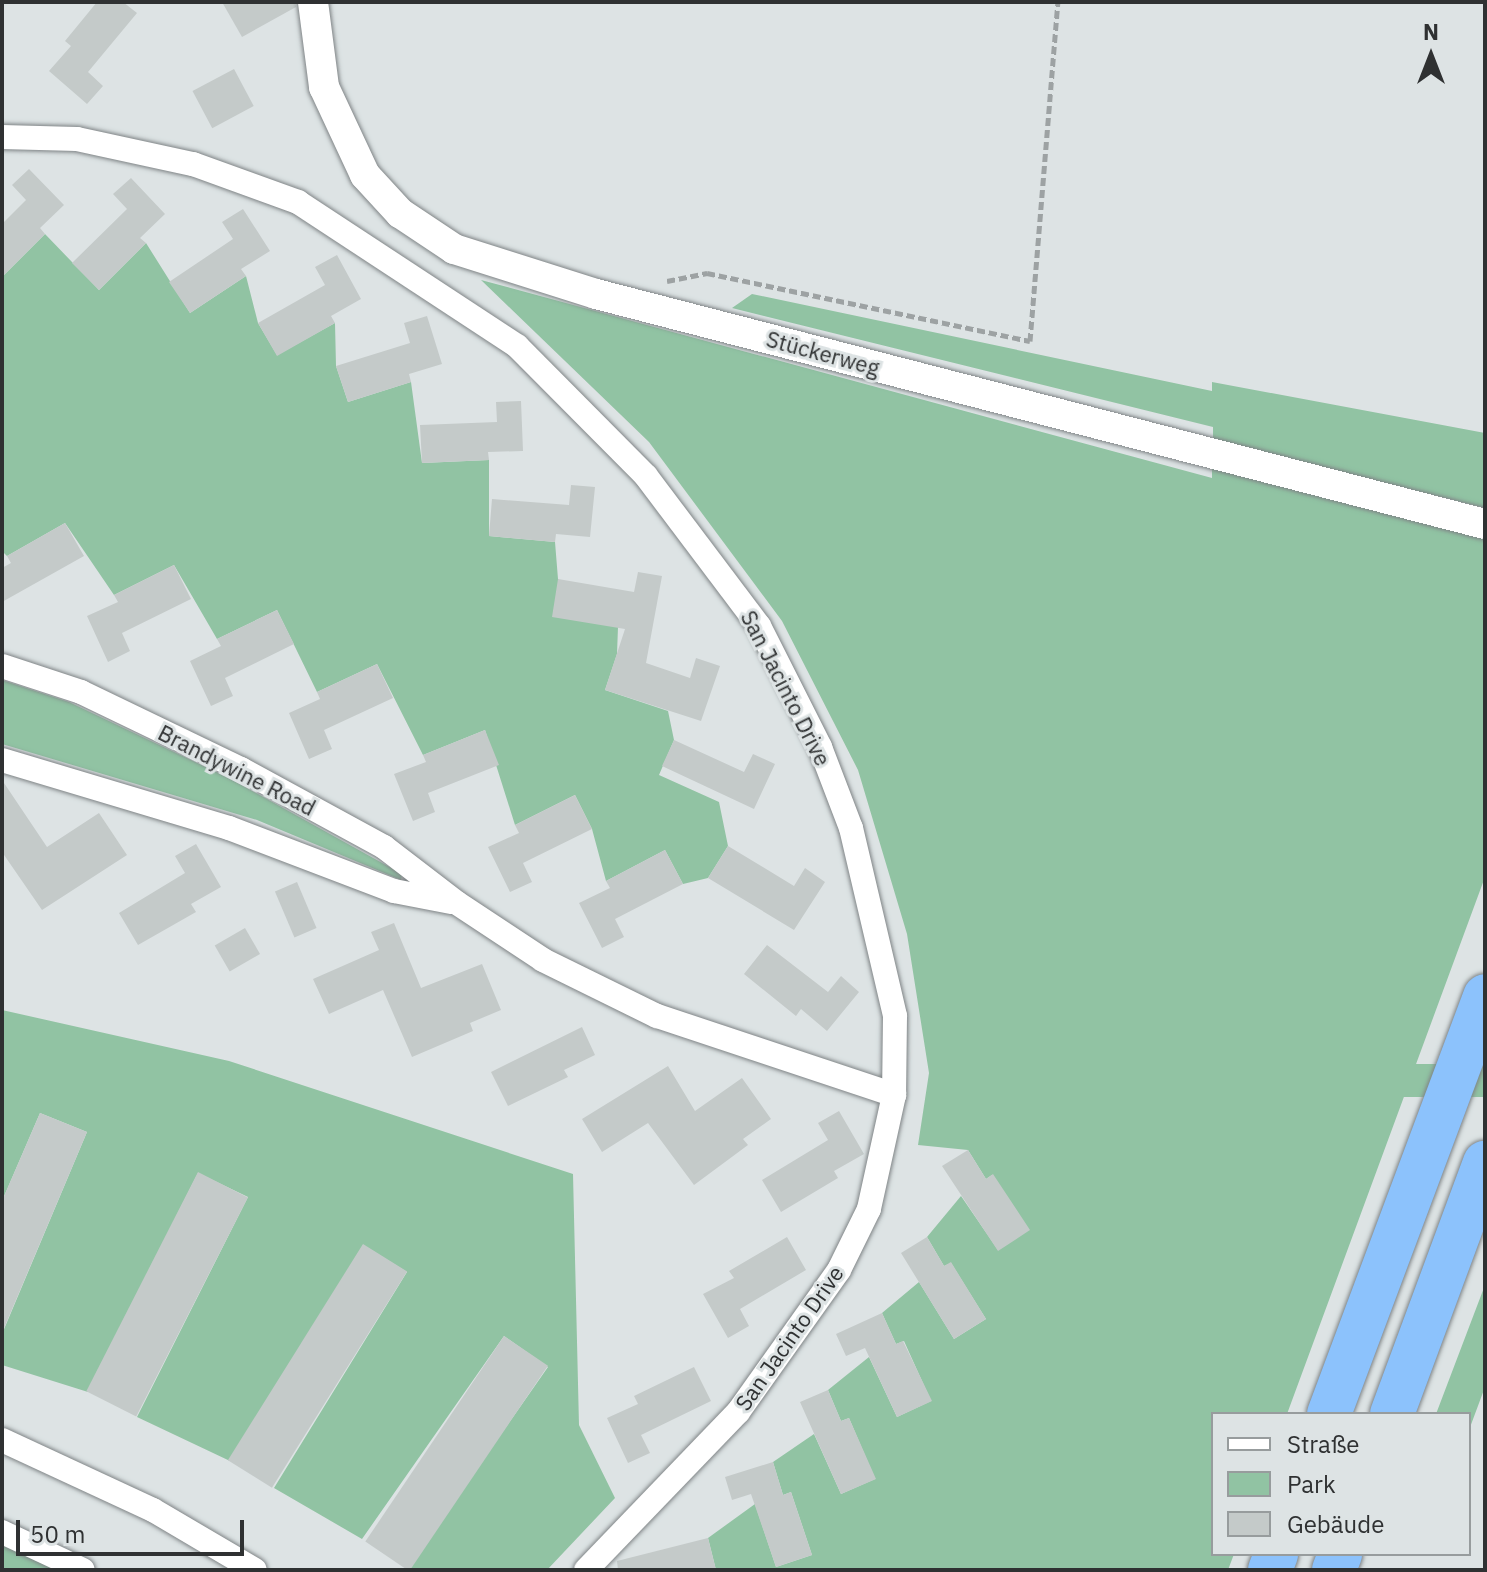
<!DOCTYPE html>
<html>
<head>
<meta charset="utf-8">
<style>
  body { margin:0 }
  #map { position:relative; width:1487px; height:1572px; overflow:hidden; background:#dde3e4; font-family:"IBM Plex Sans",sans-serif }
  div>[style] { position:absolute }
  .green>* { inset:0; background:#91c3a3; transform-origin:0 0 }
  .building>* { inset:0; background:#c4cac9; transform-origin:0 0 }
  .path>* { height:5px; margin-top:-2.5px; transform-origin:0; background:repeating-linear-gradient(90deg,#9da2a3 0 8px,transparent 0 12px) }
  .roads { filter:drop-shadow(0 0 2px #7f8486) drop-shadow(0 0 2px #7f8486) }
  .minor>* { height:24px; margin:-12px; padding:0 12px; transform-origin:12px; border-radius:12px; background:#fff }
  .tertiary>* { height:30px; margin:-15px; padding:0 15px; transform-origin:15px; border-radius:15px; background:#fff }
  .motorway>* { height:44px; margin:-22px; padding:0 22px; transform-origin:22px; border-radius:22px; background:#8cc2fc }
  span { translate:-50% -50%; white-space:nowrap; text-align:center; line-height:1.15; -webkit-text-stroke:6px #dde3e4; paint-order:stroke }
  .street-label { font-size:22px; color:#2f3132 }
  .frame { position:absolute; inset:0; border:4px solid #2f3132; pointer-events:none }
  .legend { position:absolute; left:1211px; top:1412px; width:260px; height:144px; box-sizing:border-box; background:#dde3e4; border:2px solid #979c9d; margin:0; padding:10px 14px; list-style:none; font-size:24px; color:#2f3132 }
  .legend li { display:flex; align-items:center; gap:16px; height:40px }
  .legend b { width:40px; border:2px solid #979c9d }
  .north { position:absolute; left:1391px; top:16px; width:80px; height:80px; -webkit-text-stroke:6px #dde3e4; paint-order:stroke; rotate:0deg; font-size:22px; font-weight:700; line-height:32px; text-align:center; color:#2f3132 }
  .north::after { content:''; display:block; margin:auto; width:28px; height:36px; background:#2f3132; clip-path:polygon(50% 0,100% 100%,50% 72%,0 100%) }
  .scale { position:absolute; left:16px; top:1520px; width:228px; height:36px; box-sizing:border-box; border:4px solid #2f3132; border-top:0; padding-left:10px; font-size:24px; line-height:28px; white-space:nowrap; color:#2f3132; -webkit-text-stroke:6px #dde3e4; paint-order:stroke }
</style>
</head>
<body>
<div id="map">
  <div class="green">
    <div style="clip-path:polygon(45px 234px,99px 290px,146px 243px,190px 313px,246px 276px,258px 323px,277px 355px,335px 323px,336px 366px,348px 402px,411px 382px,422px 463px,489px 460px,489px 536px,555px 542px,558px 579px,618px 627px,617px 654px,605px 690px,668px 711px,674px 740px,659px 775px,719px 802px,728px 846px,708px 878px,683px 884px,665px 850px,606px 881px,592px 829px,575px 795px,515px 825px,485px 730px,423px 755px,377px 664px,317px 692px,277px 610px,217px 639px,174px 565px,114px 595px,65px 523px,7px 556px,2px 551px,2px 277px)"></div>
    <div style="clip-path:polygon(481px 280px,1212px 478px,1212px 468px,1485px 539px,1485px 877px,1287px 1414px,1213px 1414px,1213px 1554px,1234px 1554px,1228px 1570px,716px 1570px,708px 1538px,755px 1504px,776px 1567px,812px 1555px,791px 1492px,783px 1495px,773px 1462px,814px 1434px,841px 1494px,875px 1479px,849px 1418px,841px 1421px,828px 1390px,869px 1357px,897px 1417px,931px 1401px,904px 1341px,896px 1344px,882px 1313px,919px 1282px,954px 1339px,986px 1319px,951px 1263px,944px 1266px,927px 1237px,961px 1196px,998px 1250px,992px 1175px,986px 1179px,968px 1150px,918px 1145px,929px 1073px,907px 934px,858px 770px,782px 621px,649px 442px)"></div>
    <div style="clip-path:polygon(752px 294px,1212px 391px,1212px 382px,1485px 433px,1485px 508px,1213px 440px,1213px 427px,732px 308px)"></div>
    <div style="clip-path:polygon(2px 680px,69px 702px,229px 778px,402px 874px,401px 880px,257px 820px,2px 744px)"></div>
    <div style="clip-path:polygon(2px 1010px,229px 1061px,573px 1174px,579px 1425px,615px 1498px,547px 1570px,406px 1570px,548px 1367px,504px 1336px,362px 1539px,274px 1488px,407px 1272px,363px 1245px,230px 1461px,137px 1417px,248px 1197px,198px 1173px,88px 1392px,2px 1365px,2px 1334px,87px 1132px,40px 1113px,2px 1201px)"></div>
    <div style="left:1485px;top:1064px;width:33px;height:374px;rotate:90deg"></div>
    <div style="clip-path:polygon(1485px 1285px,1485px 1387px,1469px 1430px,1469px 1414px,1436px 1414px)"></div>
    <div style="clip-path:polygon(2px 1532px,83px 1570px,2px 1570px)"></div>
  </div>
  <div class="building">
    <div style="clip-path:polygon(97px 2px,123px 2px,137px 13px,88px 72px,103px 86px,87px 104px,49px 71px,71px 46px,65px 41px)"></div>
    <div style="clip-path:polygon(222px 2px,295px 2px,296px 7px,242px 37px)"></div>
    <div style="left:234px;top:69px;width:42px;height:47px;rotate:62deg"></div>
    <div style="clip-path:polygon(29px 169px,64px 205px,40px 228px,45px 234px,2px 277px,2px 224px,26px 200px,12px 185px)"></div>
    <div style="clip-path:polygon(131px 178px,165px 214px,140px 238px,146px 243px,99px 290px,72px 263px,127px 209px,113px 194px)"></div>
    <div style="clip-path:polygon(243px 209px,270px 251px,241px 269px,246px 276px,190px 313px,169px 282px,233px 239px,222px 222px)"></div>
    <div style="clip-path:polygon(337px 255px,361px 299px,331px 316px,335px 323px,277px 356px,258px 323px,325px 285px,315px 267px)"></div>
    <div style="clip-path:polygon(427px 316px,442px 364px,409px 374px,411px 382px,348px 402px,336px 366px,410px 343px,404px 323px)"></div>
    <div style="clip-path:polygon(521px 401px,523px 451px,488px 452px,489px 460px,422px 463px,420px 425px,497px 422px,496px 402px)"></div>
    <div style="clip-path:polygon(571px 485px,595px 487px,590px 537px,556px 534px,555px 542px,489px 536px,492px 499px,569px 505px)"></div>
    <div style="clip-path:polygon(65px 523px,84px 556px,2px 602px,2px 568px,11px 563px,7px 556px)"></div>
    <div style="clip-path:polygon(174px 565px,191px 599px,122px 633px,130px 651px,108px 662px,87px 616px,118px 602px,114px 595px)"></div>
    <div style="clip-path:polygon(638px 572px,662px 576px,646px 663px,690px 678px,696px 658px,720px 666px,701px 721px,605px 690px,625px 629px,552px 617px,558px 579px,634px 592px)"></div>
    <div style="clip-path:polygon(277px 610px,294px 644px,225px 678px,233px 696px,211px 706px,190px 661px,221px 646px,217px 639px)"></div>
    <div style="clip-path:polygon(377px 664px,393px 698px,324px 730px,332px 749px,309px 759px,289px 713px,320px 699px,317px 692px)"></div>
    <div style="clip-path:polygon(485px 730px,499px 765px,428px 793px,435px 812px,413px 821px,394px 774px,426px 762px,423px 755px)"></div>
    <div style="clip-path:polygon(674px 740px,744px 772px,753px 754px,775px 764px,754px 809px,662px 766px)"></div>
    <div style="clip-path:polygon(2px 780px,47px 847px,99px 813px,127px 855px,42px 910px,2px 852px)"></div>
    <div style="clip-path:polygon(575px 795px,592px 829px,523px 863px,532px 882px,510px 892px,488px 847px,519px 833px,515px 825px)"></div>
    <div style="clip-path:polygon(196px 844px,221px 887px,191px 904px,196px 912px,138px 945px,119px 913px,185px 873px,175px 856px)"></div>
    <div style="clip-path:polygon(728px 846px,794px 886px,805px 868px,825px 882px,794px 930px,708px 878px)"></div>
    <div style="clip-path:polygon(665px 850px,683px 884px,615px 919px,624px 937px,602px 948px,579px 903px,610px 888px,606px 881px)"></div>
    <div style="left:297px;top:882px;width:50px;height:24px;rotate:67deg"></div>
    <div style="clip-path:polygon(394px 923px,421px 988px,482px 964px,501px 1010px,470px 1023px,473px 1031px,412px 1057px,383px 990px,329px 1014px,313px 979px,379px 950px,371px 932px)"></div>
    <div style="left:245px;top:928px;width:30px;height:35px;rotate:60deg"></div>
    <div style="clip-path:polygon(767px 945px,828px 992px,841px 976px,859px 992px,827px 1031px,801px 1009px,796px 1016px,744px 974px)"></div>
    <div style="clip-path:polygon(582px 1027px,595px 1055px,564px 1070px,568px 1077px,508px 1106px,491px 1072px)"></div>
    <div style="clip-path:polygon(668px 1066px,695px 1111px,742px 1078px,771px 1119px,743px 1139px,748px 1145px,694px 1185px,648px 1123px,602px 1152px,582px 1119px)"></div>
    <div style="clip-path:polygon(839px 1111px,864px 1154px,834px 1171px,838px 1178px,781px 1212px,762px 1180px,828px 1140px,818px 1123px)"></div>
    <div style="clip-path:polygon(40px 1113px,87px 1132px,2px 1333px,2px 1201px)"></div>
    <div style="clip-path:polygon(968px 1150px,986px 1179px,993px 1174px,1030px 1230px,998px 1251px,942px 1166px)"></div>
    <div style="left:198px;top:1172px;width:56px;height:246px;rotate:27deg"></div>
    <div style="clip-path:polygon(787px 1237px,806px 1270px,740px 1309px,749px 1326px,728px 1338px,703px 1294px,734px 1278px,729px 1271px)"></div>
    <div style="clip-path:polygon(927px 1237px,944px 1266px,951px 1262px,986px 1319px,954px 1339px,901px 1253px)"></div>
    <div style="left:363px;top:1244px;width:52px;height:255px;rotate:32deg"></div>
    <div style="clip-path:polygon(882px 1313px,896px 1344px,903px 1341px,932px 1401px,897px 1417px,865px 1348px,846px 1356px,836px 1334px)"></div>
    <div style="left:504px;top:1336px;width:53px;height:248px;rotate:34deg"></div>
    <div style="clip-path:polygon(694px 1367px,711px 1401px,641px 1435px,650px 1453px,628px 1463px,607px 1418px,638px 1404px,634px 1396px)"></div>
    <div style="clip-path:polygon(828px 1390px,841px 1421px,849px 1418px,876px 1479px,841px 1494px,800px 1402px)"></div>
    <div style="clip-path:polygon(773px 1462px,783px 1495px,791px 1492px,812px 1555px,776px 1567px,751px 1494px,732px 1500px,725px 1477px)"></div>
    <div style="clip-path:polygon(708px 1538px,716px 1570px,618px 1570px,617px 1561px)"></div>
  </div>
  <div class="path">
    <div style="left:667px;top:281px;width:41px;rotate:-11.3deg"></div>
    <div style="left:707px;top:273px;width:330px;rotate:11.9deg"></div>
    <div style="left:1030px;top:341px;width:340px;rotate:-85.3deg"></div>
  </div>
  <div class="roads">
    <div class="minor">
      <div style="left:2px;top:137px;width:75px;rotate:1.5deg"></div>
      <div style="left:77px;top:139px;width:119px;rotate:12.2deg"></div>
      <div style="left:193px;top:164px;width:112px;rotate:19.9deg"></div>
      <div style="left:298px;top:202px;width:262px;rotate:33.3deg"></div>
      <div style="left:517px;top:346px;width:183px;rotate:45.2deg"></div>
      <div style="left:646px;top:476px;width:188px;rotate:53deg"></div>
      <div style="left:759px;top:626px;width:136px;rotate:63.2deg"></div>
      <div style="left:820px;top:747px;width:87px;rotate:69.1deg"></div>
      <div style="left:851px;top:828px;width:193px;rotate:76.8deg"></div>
      <div style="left:895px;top:1016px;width:79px;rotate:90.7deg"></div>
      <div style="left:894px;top:1095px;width:117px;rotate:102.4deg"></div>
      <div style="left:869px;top:1209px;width:68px;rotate:116.2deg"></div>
      <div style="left:839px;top:1270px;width:174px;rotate:125.4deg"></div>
      <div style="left:738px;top:1412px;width:219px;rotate:133.9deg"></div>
      <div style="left:2px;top:666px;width:83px;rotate:18.2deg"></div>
      <div style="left:81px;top:692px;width:178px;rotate:25.7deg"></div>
      <div style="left:241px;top:769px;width:163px;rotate:28.6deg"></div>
      <div style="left:384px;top:847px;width:92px;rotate:37.5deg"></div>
      <div style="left:457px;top:903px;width:103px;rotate:33.5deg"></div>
      <div style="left:543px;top:960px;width:127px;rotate:26.2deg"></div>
      <div style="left:657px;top:1016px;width:250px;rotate:18.4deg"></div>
      <div style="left:2px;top:760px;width:237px;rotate:16.7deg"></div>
      <div style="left:229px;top:828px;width:177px;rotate:20.9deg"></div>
      <div style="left:394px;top:891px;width:58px;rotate:10.9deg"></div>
      <div style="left:2px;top:1440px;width:166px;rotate:24.9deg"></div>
      <div style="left:153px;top:1510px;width:118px;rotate:30.5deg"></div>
      <div style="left:2px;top:1532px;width:89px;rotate:25.1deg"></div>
    </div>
    <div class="tertiary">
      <div style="left:313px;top:2px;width:86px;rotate:82.6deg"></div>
      <div style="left:324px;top:87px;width:97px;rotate:65deg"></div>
      <div style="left:365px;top:175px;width:52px;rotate:47.4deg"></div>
      <div style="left:400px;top:213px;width:65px;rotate:33.7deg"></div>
      <div style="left:454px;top:249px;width:149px;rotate:17.6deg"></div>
      <div style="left:596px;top:294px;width:918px;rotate:14.51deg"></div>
    </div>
    <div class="motorway">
      <div style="left:1329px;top:1414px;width:446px;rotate:-69.5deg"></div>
      <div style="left:1392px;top:1414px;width:268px;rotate:-69.7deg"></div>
      <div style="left:1270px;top:1570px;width:17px;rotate:-69deg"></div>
      <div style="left:1334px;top:1570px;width:17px;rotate:-69deg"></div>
    </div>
  </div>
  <div class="street-label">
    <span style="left:823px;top:353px;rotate:15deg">Stückerweg</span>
    <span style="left:786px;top:688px;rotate:63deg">San Jacinto Drive</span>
    <span style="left:237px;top:770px;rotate:27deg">Brandywine Road</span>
    <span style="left:789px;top:1338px;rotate:-55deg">San Jacinto Drive</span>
  </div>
  <div class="frame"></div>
  <ul class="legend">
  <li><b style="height:10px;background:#fff"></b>Straße</li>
  <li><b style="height:22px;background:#91c3a3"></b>Park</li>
  <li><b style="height:22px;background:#c4cac9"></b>Gebäude</li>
  </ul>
  <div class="north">N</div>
  <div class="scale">50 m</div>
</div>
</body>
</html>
